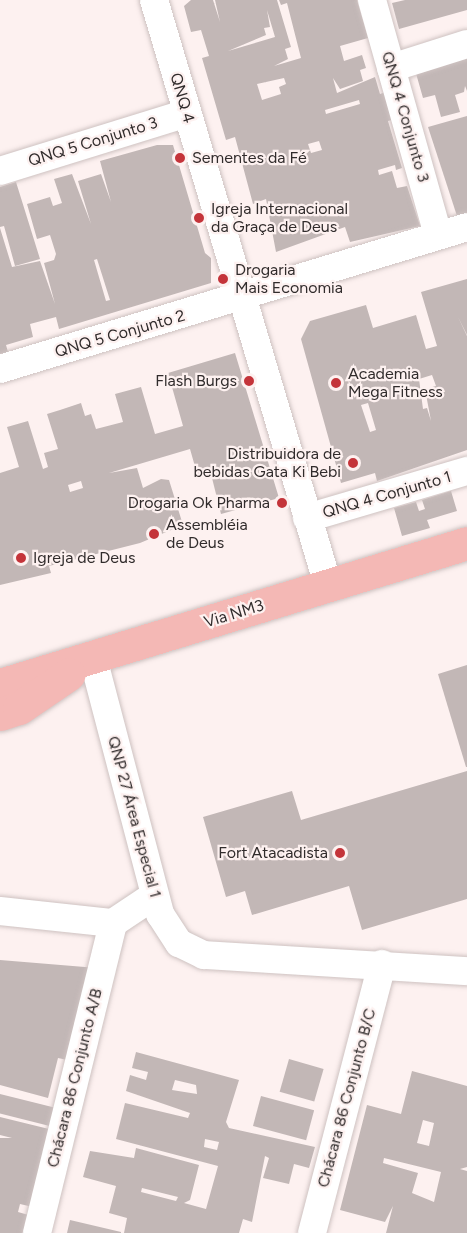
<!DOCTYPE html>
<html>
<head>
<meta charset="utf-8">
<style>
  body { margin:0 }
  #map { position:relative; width:467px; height:1233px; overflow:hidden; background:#fdf1f0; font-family:Figtree,sans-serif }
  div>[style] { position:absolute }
  .building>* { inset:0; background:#c2b7b6; transform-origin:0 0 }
  .roads { filter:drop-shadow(0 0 2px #cec2c1) drop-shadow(0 0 2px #cec2c1) }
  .minor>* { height:28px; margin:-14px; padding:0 14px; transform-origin:14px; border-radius:14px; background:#fff }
  .major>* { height:33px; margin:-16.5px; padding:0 16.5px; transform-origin:16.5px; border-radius:16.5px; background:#f4b8b5 }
  .dots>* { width:16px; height:16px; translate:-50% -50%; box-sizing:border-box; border:3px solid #fdf1f0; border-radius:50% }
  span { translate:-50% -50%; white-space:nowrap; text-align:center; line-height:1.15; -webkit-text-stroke:4.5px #fdf1f0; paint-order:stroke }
  .street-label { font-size:16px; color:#312c2c }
  .poi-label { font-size:16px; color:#312c2c }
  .left { translate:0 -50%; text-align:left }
  .right { translate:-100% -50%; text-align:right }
</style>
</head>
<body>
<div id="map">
  <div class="building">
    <div style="clip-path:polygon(evenodd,191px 0,213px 0,220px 22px,215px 0,277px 0,291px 47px,285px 49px,288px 59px,274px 66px,301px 58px,287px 3px,281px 5px,279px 0,357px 0,368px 38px,340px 46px,344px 61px,362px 55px,366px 68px,360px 70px,363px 81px,340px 89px,333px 78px,337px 93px,375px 77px,380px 94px,386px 92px,395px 119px,388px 121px,402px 168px,396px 170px,395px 165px,378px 170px,379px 175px,392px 171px,397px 188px,407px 186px,420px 226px,350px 242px,345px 227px,276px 252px,266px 199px,253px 204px,235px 137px,226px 140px,202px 58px,209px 56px,201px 30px,191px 32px,184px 6px,191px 0,267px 10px,275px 37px,228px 51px,266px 35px,264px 28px,270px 27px,267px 10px,191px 0,284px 78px,286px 84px,279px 87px,281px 94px,262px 100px,257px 84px,284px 78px,191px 0,359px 100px,360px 104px,326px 114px,325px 110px,359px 100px,191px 0,319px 141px,322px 150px,311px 153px,308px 144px,319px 141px)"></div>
    <div style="clip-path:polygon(405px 0,467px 0,467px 10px,399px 29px,392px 3px)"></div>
    <div style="clip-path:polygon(467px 55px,467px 91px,465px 86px,464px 92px,455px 95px,460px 112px,441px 117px,435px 95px,423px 98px,415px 70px)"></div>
    <div style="clip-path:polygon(467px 116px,467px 213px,457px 216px,428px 127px)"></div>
    <div style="clip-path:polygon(evenodd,157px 145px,173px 145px,205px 253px,211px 258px,211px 283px,59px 329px,56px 317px,30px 324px,33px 337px,6px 345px,8px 352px,0 354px,0 228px,12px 267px,40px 261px,55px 304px,44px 263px,54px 260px,56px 254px,50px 235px,37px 239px,27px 204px,50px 197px,53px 206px,62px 203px,54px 179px,72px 174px,91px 224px,78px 181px,101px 174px,111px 202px,100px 161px,157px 145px,97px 259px,110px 300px,106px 301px,94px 260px,97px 259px)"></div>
    <div style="clip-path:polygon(16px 182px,40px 259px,15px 266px,4px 226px,0 227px,0 187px)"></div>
    <div style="clip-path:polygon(evenodd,467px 279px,467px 335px,458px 317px,467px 336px,467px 450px,377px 481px,375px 473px,341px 483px,301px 339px,310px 321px,366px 305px,373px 328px,416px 315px,426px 349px,437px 346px,421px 292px,467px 279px,432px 375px,436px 386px,425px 389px,431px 421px,427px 408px,423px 409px,419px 379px,432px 375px,467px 279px,368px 403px,376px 430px,370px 432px,361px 405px,368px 403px)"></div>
    <div style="clip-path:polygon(evenodd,235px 353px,279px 498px,221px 514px,211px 474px,198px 477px,190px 449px,109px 473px,137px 468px,143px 488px,161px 479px,169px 480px,183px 525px,140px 543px,49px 566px,51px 573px,0 585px,0 473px,19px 467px,7px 427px,28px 421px,43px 469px,48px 467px,44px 453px,58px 449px,47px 414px,60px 410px,81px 403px,85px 416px,91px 414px,96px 429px,123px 422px,115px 394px,141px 387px,155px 434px,183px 426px,168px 373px,235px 353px,81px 481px,83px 488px,70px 492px,68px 485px,81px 481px)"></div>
    <div style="clip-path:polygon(451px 491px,457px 511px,427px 520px,430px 528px,402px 536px,394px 508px,416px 502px,419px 511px,425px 509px,422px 500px)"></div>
    <div style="clip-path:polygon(467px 665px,467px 767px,466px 767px,438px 674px)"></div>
    <div style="clip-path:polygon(467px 771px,467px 899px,362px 930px,349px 886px,252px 915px,245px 891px,226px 897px,203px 817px,292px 791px,301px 820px)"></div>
    <div style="clip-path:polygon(0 960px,97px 968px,72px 1061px,58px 1058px,48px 1098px,0 1085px)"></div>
    <div style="clip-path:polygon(evenodd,136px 1052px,239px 1080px,226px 1122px,229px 1128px,315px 1147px,309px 1168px,294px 1164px,289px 1184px,263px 1178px,269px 1158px,265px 1156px,252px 1222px,243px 1219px,239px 1233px,124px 1233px,127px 1218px,109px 1213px,116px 1186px,83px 1177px,90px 1151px,134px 1158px,136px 1148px,199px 1165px,190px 1200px,184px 1203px,206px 1209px,218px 1166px,116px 1139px,125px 1103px,188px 1118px,190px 1113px,126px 1091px,130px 1075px,146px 1080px,148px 1072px,132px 1068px,136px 1052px,175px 1080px,196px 1085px,197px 1094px,172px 1090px,175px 1080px,136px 1052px,205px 1139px,219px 1142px,217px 1150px,204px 1147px,205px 1139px,136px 1052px,142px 1188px,178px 1197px,176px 1201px,141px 1192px,142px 1188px)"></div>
    <div style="left:289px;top:1059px;width:36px;height:34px;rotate:16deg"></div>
    <div style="clip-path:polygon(evenodd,412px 1071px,467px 1086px,467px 1167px,460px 1169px,467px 1171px,467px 1233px,386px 1233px,393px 1206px,385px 1222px,340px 1210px,367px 1105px,401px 1114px,412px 1071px,423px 1120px,434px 1123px,429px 1146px,417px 1143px,423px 1120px,412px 1071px,384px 1158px,441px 1172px,434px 1202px,412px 1193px,418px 1173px,383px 1163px,384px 1158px)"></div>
    <div style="left:0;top:1094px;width:61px;height:19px;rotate:14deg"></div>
    <div style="left:261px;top:1096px;width:55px;height:31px;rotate:15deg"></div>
    <div style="clip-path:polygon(0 1117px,53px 1130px,37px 1208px,20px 1204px,18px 1212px,32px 1216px,28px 1233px,0 1233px,0 1138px,12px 1138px,0 1135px)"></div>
    <div style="clip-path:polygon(70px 1220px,121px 1232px,121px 1233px,67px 1233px)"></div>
  </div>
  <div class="roads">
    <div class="minor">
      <div style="left:154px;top:0;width:610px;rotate:73.44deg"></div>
      <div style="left:372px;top:0;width:244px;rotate:74.3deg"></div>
      <div style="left:391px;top:68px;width:80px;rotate:-17.5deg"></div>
      <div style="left:0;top:171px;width:196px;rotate:-17.2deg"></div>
      <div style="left:0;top:369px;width:488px;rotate:-16.9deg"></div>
      <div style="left:307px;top:518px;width:167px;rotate:-16.4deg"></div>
      <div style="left:93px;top:658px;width:265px;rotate:75.3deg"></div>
      <div style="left:160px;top:914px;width:35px;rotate:57deg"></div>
      <div style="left:179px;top:943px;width:28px;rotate:26deg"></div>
      <div style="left:204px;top:955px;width:263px;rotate:3.5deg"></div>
      <div style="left:0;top:911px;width:114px;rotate:6.1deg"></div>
      <div style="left:113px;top:923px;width:50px;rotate:-33.7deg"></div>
      <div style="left:37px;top:1233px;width:319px;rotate:-76.2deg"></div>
      <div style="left:312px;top:1233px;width:278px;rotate:-75.4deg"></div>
    </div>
    <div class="major">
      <div style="left:0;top:685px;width:488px;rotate:-16.9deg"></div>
      <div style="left:0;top:714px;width:20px;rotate:-18deg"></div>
      <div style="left:19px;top:708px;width:60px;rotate:-34.2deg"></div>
    </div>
  </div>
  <div class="dots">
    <div style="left:180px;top:158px;background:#c4343a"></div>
    <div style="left:199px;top:218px;background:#c4343a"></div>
    <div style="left:223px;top:279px;background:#c4343a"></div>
    <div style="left:249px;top:381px;background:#c4343a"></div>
    <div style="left:336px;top:383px;background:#c4343a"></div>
    <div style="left:353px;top:463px;background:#c4343a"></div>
    <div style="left:282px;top:503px;background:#c4343a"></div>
    <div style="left:154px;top:534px;background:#c4343a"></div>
    <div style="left:21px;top:558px;background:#c4343a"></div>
    <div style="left:340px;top:853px;background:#c4343a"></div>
  </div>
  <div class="street-label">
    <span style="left:182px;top:98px;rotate:74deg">QNQ 4</span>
    <span style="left:405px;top:117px;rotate:74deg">QNQ 4 Conjunto 3</span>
    <span style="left:93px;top:142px;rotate:-17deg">QNQ 5 Conjunto 3</span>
    <span style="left:120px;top:334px;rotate:-16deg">QNQ 5 Conjunto 2</span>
    <span style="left:387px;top:495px;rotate:-16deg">QNQ 4 Conjunto 1</span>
    <span style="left:234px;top:614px;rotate:-17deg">Via NM3</span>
    <span style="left:134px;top:817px;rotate:75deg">QNP 27 Área Especial 1</span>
    <span style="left:75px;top:1078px;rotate:-76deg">Chácara 86 Conjunto A/B</span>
    <span style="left:347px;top:1098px;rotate:-75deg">Chácara 86 Conjunto B/C</span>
  </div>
  <div class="poi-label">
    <span class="left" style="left:192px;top:158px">Sementes da Fé</span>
    <span class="left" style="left:211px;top:218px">Igreja Internacional<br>da Graça de Deus</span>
    <span class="left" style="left:235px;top:279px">Drogaria<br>Mais Economia</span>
    <span class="left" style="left:348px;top:383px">Academia<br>Mega Fitness</span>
    <span class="right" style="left:237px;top:381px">Flash Burgs</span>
    <span class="right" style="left:341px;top:463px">Distribuidora de<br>bebidas Gata Ki Bebi</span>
    <span class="right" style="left:270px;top:503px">Drogaria Ok Pharma</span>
    <span class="left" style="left:166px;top:534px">Assembléia<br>de Deus</span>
    <span class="left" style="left:33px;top:558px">Igreja de Deus</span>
    <span class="right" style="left:328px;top:853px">Fort Atacadista</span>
  </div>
</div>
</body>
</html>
